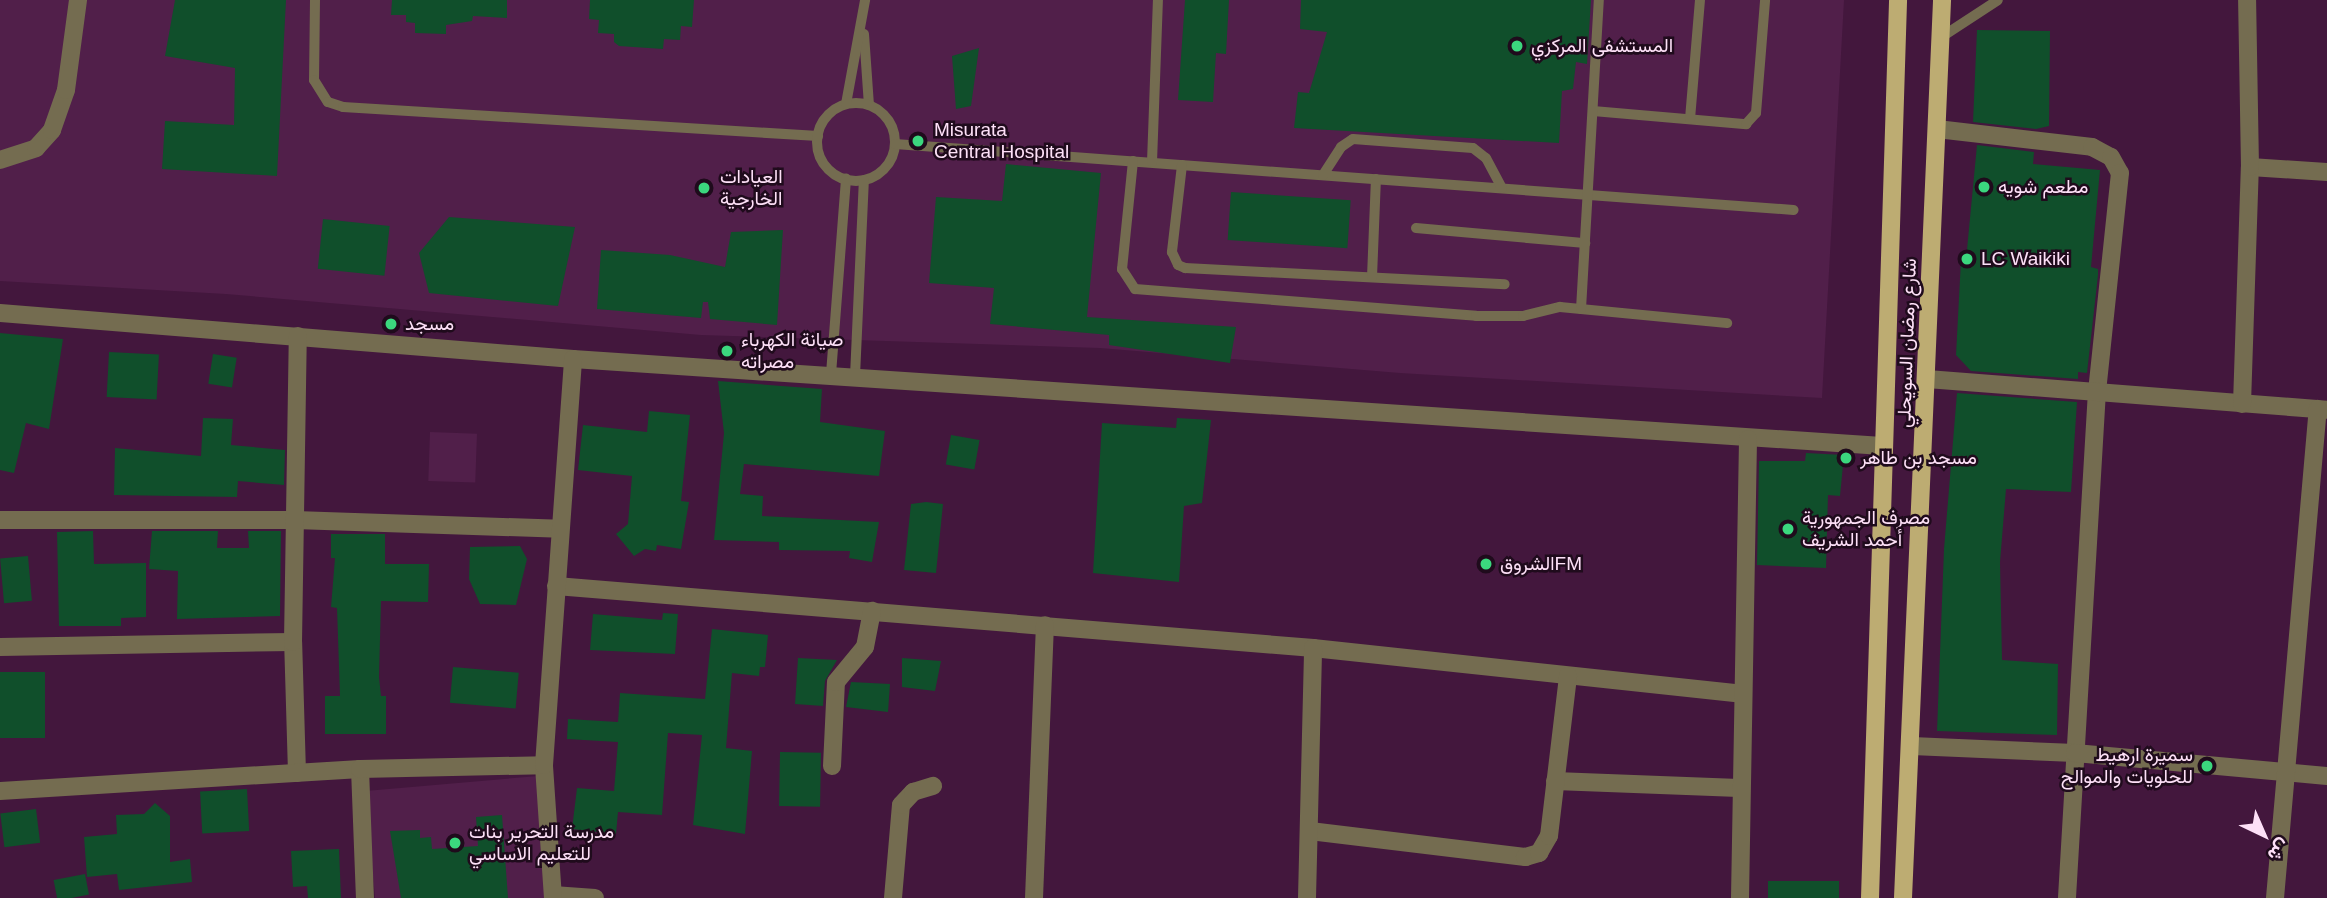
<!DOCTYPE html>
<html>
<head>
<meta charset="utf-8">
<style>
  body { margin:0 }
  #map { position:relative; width:2327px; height:898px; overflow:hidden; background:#43173d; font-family:Helvetica,Vazirmatn,sans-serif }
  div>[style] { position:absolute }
  .built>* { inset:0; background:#511f4a; transform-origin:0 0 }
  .building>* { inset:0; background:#104f2b; transform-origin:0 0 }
  .lane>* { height:10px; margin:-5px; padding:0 5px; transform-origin:5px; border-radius:5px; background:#746c50 }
  .lane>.ring { margin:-5px; padding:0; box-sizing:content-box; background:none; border:10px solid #746c50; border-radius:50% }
  .street>* { height:18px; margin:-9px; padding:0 9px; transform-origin:9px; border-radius:9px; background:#746c50 }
  .primary>* { height:18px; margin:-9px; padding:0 9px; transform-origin:9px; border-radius:9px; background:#bdac72 }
  .dots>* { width:19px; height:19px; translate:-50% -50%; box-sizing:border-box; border:4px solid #1f0b1c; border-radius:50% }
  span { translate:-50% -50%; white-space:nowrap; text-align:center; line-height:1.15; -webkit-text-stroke:5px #1f0b1c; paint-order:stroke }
  .poi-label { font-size:19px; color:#fde0f7 }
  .left { translate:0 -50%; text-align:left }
  .right { translate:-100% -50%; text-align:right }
  .street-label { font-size:19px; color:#fde0f7 }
  .north { position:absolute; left:2229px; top:800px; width:70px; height:70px; -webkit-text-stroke:5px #1f0b1c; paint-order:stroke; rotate:136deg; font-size:19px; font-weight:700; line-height:28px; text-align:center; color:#fde0f7 }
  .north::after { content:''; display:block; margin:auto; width:24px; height:32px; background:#fde0f7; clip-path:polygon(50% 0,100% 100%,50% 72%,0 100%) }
</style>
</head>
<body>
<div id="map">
  <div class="built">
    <div style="clip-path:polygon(0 0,1844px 0,1822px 398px,1400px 373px,1100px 348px,701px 335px,226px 294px,0 281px)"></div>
    <div style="left:430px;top:432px;width:47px;height:49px;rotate:2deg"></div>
    <div style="left:538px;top:776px;width:122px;height:173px;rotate:85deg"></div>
  </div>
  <div class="building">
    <div style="clip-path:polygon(175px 0,286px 0,277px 176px,162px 169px,165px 121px,234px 125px,235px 68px,165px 56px)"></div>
    <div style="clip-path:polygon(392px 0,507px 0,507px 18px,473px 16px,472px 21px,446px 25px,446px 34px,415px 33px,415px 23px,406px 22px,406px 15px,391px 15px)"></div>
    <div style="clip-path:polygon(590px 0,694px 0,692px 27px,681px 26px,680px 40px,664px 39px,663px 49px,619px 46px,614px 42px,614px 34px,598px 33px,599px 20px,589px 19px)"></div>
    <div style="clip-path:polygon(1185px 0,1229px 0,1226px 54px,1216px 53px,1213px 102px,1178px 100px)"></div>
    <div style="clip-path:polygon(1301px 0,1591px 0,1587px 64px,1576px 62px,1573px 89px,1562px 91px,1559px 143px,1294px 128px,1298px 92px,1309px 93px,1327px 32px,1300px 29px)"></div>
    <div style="clip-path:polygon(1977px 30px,2050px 31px,2049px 126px,2036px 129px,1973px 122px)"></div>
    <div style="clip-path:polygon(979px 48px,971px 106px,956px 109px,952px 56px)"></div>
    <div style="clip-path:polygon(1977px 145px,2034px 152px,2033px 164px,2100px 170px,2091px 267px,2098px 269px,2098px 275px,2087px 373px,2078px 372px,2078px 379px,1971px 371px,1956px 355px,1961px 260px,1966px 260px)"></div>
    <div style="clip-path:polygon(1006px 164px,1101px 173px,1087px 317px,1236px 327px,1230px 363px,1109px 345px,1109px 335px,990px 324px,994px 288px,929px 283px,936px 197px,1002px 201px)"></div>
    <div style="left:1231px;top:192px;width:120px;height:48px;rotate:4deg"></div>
    <div style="clip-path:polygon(449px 217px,575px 227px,558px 306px,429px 293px,419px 253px)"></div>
    <div style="left:323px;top:219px;width:67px;height:50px;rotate:6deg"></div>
    <div style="clip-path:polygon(783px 230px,777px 325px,710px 319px,708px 302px,703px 302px,701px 318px,597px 309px,601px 250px,670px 255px,725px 267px,731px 232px)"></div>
    <div style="clip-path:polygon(0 333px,63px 339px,49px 429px,26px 423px,14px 473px,0 470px)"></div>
    <div style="left:109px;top:352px;width:50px;height:45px;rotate:3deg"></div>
    <div style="left:213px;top:354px;width:24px;height:30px;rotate:9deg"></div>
    <div style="clip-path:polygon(718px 381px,822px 389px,820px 422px,885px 431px,879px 476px,744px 464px,740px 494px,763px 496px,762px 516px,879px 522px,872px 562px,849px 558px,850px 551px,779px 550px,779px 542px,714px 540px,724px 433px)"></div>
    <div style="clip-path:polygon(1957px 393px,2077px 402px,2071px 492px,2006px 489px,2000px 562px,2002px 660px,2058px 664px,2057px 735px,1937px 731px,1944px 549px)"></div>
    <div style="clip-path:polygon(649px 411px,690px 415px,681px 501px,689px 502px,681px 549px,657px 545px,656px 551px,645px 549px,634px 556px,616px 534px,628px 524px,632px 476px,578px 470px,583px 425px,647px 432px)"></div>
    <div style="clip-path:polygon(203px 418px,233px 419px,231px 445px,285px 450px,284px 485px,238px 481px,237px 497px,114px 495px,115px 448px,201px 456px)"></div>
    <div style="clip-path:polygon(1177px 418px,1211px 420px,1202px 503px,1184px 506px,1179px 582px,1093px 573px,1102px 423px,1176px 428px)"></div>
    <div style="left:951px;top:435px;width:29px;height:30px;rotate:10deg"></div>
    <div style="clip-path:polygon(1806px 453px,1844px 455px,1840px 496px,1828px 495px,1826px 568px,1757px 565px,1759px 461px,1805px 461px)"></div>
    <div style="clip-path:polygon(926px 502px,943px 504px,936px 573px,904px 570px,911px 504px)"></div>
    <div style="clip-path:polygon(93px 531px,94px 564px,146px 563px,146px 617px,121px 618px,121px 626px,59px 626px,57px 532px)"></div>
    <div style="clip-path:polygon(152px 531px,218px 531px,217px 548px,249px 548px,248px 531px,281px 531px,280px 616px,177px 619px,178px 571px,149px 569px)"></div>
    <div style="clip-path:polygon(331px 534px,385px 534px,385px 564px,429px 564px,428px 602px,381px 601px,379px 677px,381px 696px,386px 696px,386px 734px,325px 734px,325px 696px,340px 696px,337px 608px,331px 607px,335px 558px,331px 558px)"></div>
    <div style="clip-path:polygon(520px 546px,527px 559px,516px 605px,480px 604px,469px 579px,470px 547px)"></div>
    <div style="left:28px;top:556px;width:45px;height:28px;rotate:85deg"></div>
    <div style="clip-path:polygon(663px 613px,678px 614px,675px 654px,590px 650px,593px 614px,662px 620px)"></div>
    <div style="clip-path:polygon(712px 629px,768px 635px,765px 667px,760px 667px,759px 676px,732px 673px,726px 748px,752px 751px,745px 834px,693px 825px,702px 735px,668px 733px,662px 815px,618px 812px,616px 834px,572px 829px,577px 788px,614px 791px,618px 742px,567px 739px,568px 719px,618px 722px,620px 693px,705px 699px)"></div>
    <div style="clip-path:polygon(798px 658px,837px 660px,825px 681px,823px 706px,795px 704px)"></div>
    <div style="clip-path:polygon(902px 658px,941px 661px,935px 691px,902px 687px)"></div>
    <div style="left:453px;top:667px;width:66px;height:36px;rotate:5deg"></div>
    <div style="left:0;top:672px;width:45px;height:66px"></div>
    <div style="clip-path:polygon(851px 682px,890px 684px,888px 712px,846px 707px)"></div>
    <div style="left:780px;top:752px;width:41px;height:54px;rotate:1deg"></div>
    <div style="left:247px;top:789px;width:42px;height:47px;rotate:87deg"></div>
    <div style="clip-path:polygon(155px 803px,170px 816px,170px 862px,190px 859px,192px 882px,119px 890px,117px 874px,87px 877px,84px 837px,117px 834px,116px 815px,144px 814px)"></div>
    <div style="left:36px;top:809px;width:34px;height:36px;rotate:83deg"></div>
    <div style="clip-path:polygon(502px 815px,508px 898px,401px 898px,390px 831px,420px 830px,420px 838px,431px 837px,432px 849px,478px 846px,476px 817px)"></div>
    <div style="clip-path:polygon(339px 849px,341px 898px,308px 898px,307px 886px,293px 887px,291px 851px)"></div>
    <div style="left:85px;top:874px;width:21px;height:32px;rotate:79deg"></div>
    <div style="left:1768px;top:881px;width:71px;height:17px"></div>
  </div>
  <div class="lane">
    <div style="left:315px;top:0;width:80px;rotate:90.7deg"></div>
    <div style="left:314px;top:80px;width:26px;rotate:58deg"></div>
    <div style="left:328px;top:102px;width:16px;rotate:18deg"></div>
    <div style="left:343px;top:107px;width:476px;rotate:3.5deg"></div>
    <div style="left:864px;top:34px;width:71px;rotate:86deg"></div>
    <div style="left:1940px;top:38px;width:69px;rotate:-33.2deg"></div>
    <div class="ring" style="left:817px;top:103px;width:68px;height:68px"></div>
    <div style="left:846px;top:104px;width:106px;rotate:-79.6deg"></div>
    <div style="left:1593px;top:111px;width:154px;rotate:4.9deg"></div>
    <div style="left:1746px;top:124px;width:15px;rotate:-48deg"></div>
    <div style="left:1756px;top:113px;width:113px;rotate:-85.4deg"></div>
    <div style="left:1690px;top:119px;width:119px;rotate:-85.2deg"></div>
    <div style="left:895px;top:144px;width:901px;rotate:4.2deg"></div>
    <div style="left:1133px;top:161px;width:109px;rotate:95.8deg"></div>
    <div style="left:1122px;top:269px;width:24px;rotate:57deg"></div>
    <div style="left:1135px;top:289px;width:342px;rotate:4.5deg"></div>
    <div style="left:1476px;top:316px;width:47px"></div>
    <div style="left:1523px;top:316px;width:38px;rotate:-14deg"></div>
    <div style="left:1560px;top:307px;width:168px;rotate:5.5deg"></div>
    <div style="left:1152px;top:162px;width:162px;rotate:-87.9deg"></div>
    <div style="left:1182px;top:165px;width:88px;rotate:96.6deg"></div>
    <div style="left:1172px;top:252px;width:14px;rotate:65deg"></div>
    <div style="left:1178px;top:265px;width:8px;rotate:23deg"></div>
    <div style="left:1185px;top:268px;width:320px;rotate:2.9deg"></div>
    <div style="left:1323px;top:175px;width:33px;rotate:-57deg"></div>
    <div style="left:1341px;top:147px;width:14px;rotate:-34deg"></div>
    <div style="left:1353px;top:139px;width:120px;rotate:4.3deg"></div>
    <div style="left:1473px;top:148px;width:16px;rotate:38deg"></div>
    <div style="left:1486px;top:158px;width:34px;rotate:62deg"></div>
    <div style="left:1416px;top:228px;width:170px;rotate:5.1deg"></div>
    <div style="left:1372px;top:277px;width:98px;rotate:-87.7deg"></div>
    <div style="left:1581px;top:309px;width:310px;rotate:-86.7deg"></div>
    <div style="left:831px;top:374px;width:196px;rotate:-85.6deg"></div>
    <div style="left:855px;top:376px;width:196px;rotate:-87.4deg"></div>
  </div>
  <div class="street">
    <div style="left:1937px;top:129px;width:156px;rotate:6.6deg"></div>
    <div style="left:2092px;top:147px;width:21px;rotate:28deg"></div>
    <div style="left:2111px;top:157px;width:18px;rotate:61deg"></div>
    <div style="left:2120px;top:173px;width:219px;rotate:96deg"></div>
    <div style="left:2097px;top:391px;width:508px;rotate:93.39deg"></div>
    <div style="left:0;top:160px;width:38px;rotate:-18deg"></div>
    <div style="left:36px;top:148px;width:24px;rotate:-48deg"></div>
    <div style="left:52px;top:130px;width:42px;rotate:-70.7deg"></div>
    <div style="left:66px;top:90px;width:91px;rotate:-82.4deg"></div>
    <div style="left:2250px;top:167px;width:77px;rotate:3.7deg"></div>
    <div style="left:0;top:313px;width:575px;rotate:4.59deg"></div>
    <div style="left:573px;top:359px;width:1312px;rotate:3.8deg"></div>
    <div style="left:1927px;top:379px;width:401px;rotate:4.4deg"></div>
    <div style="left:2242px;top:404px;width:237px;rotate:-88.1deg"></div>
    <div style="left:2250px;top:167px;width:167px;rotate:-91deg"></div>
    <div style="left:0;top:520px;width:295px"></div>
    <div style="left:295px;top:520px;width:265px;rotate:1.9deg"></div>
    <div style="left:556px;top:586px;width:760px;rotate:4.68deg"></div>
    <div style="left:1313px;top:648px;width:431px;rotate:6.1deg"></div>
    <div style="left:0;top:647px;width:293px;rotate:-1deg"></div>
    <div style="left:1912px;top:746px;width:163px;rotate:2.5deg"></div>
    <div style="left:2075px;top:753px;width:253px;rotate:5.2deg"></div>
    <div style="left:832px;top:766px;width:84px;rotate:-87.3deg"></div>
    <div style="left:836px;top:682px;width:45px;rotate:-50.4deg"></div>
    <div style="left:865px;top:647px;width:37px;rotate:-79deg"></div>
    <div style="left:360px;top:769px;width:129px;rotate:87.8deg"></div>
    <div style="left:297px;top:773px;width:131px;rotate:-91.7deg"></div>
    <div style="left:293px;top:642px;width:306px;rotate:-89.1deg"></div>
    <div style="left:1555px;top:781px;width:184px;rotate:2.2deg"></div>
    <div style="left:0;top:791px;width:361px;rotate:-3.5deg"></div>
    <div style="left:360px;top:769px;width:184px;rotate:-1.2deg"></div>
    <div style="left:1310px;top:831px;width:217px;rotate:6.9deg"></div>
    <div style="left:1525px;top:857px;width:15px;rotate:-16deg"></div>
    <div style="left:1539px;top:853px;width:20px;rotate:-60deg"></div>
    <div style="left:1549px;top:836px;width:161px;rotate:-83.2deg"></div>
    <div style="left:553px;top:895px;width:42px;rotate:4.1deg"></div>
    <div style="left:553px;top:898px;width:133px;rotate:-93.9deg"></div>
    <div style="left:544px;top:765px;width:407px;rotate:-85.9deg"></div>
    <div style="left:893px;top:898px;width:93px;rotate:-85.1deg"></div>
    <div style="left:901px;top:805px;width:18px;rotate:-47deg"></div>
    <div style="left:913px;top:792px;width:21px;rotate:-17deg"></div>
    <div style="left:1034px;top:898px;width:273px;rotate:-87.7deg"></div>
    <div style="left:1307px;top:898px;width:250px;rotate:-88.6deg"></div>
    <div style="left:1740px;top:898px;width:459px;rotate:-89deg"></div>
    <div style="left:2275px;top:898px;width:491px;rotate:-85deg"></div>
  </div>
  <div class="primary">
    <div style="left:1870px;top:898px;width:898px;rotate:-88.21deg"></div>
    <div style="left:1903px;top:898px;width:899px;rotate:-87.51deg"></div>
  </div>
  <div class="dots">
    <div style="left:1517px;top:46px;background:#3bd77e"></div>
    <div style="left:918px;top:141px;background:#3bd77e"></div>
    <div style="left:1984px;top:187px;background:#3bd77e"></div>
    <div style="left:704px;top:188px;background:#3bd77e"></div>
    <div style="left:1967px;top:259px;background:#3bd77e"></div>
    <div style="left:391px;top:324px;background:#3bd77e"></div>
    <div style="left:727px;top:351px;background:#3bd77e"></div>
    <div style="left:1846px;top:458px;background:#3bd77e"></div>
    <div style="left:1788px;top:529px;background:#3bd77e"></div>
    <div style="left:1486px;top:564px;background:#3bd77e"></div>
    <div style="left:2207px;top:766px;background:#3bd77e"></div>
    <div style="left:455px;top:843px;background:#3bd77e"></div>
  </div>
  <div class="poi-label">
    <span class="left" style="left:1531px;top:46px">المستشفى المركزي</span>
    <span class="left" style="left:934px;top:141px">Misurata<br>Central Hospital</span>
    <span class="left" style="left:720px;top:188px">العيادات<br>الخارجية</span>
    <span class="left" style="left:1998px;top:187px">مطعم شويه</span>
    <span class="left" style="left:1981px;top:259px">LC Waikiki</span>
    <span class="left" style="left:405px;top:324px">مسجد</span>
    <span class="left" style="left:741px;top:351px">صيانة الكهرباء<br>مصراته</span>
    <span class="left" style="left:1860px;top:458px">مسجد بن طاهر</span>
    <span class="left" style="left:1802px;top:529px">مصرف الجمهورية<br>أحمد الشريف</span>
    <span class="left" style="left:1500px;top:564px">الشروقFM</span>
    <span class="right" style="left:2193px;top:766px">سميرة ارهيط<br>للحلويات والموالح</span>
    <span class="left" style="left:469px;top:843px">مدرسة التحرير بنات<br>للتعليم الاساسي</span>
  </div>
  <div class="street-label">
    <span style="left:1907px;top:343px;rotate:-88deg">شارع رمضان السويحلي</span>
  </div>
  <div class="north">ش</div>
</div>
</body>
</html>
